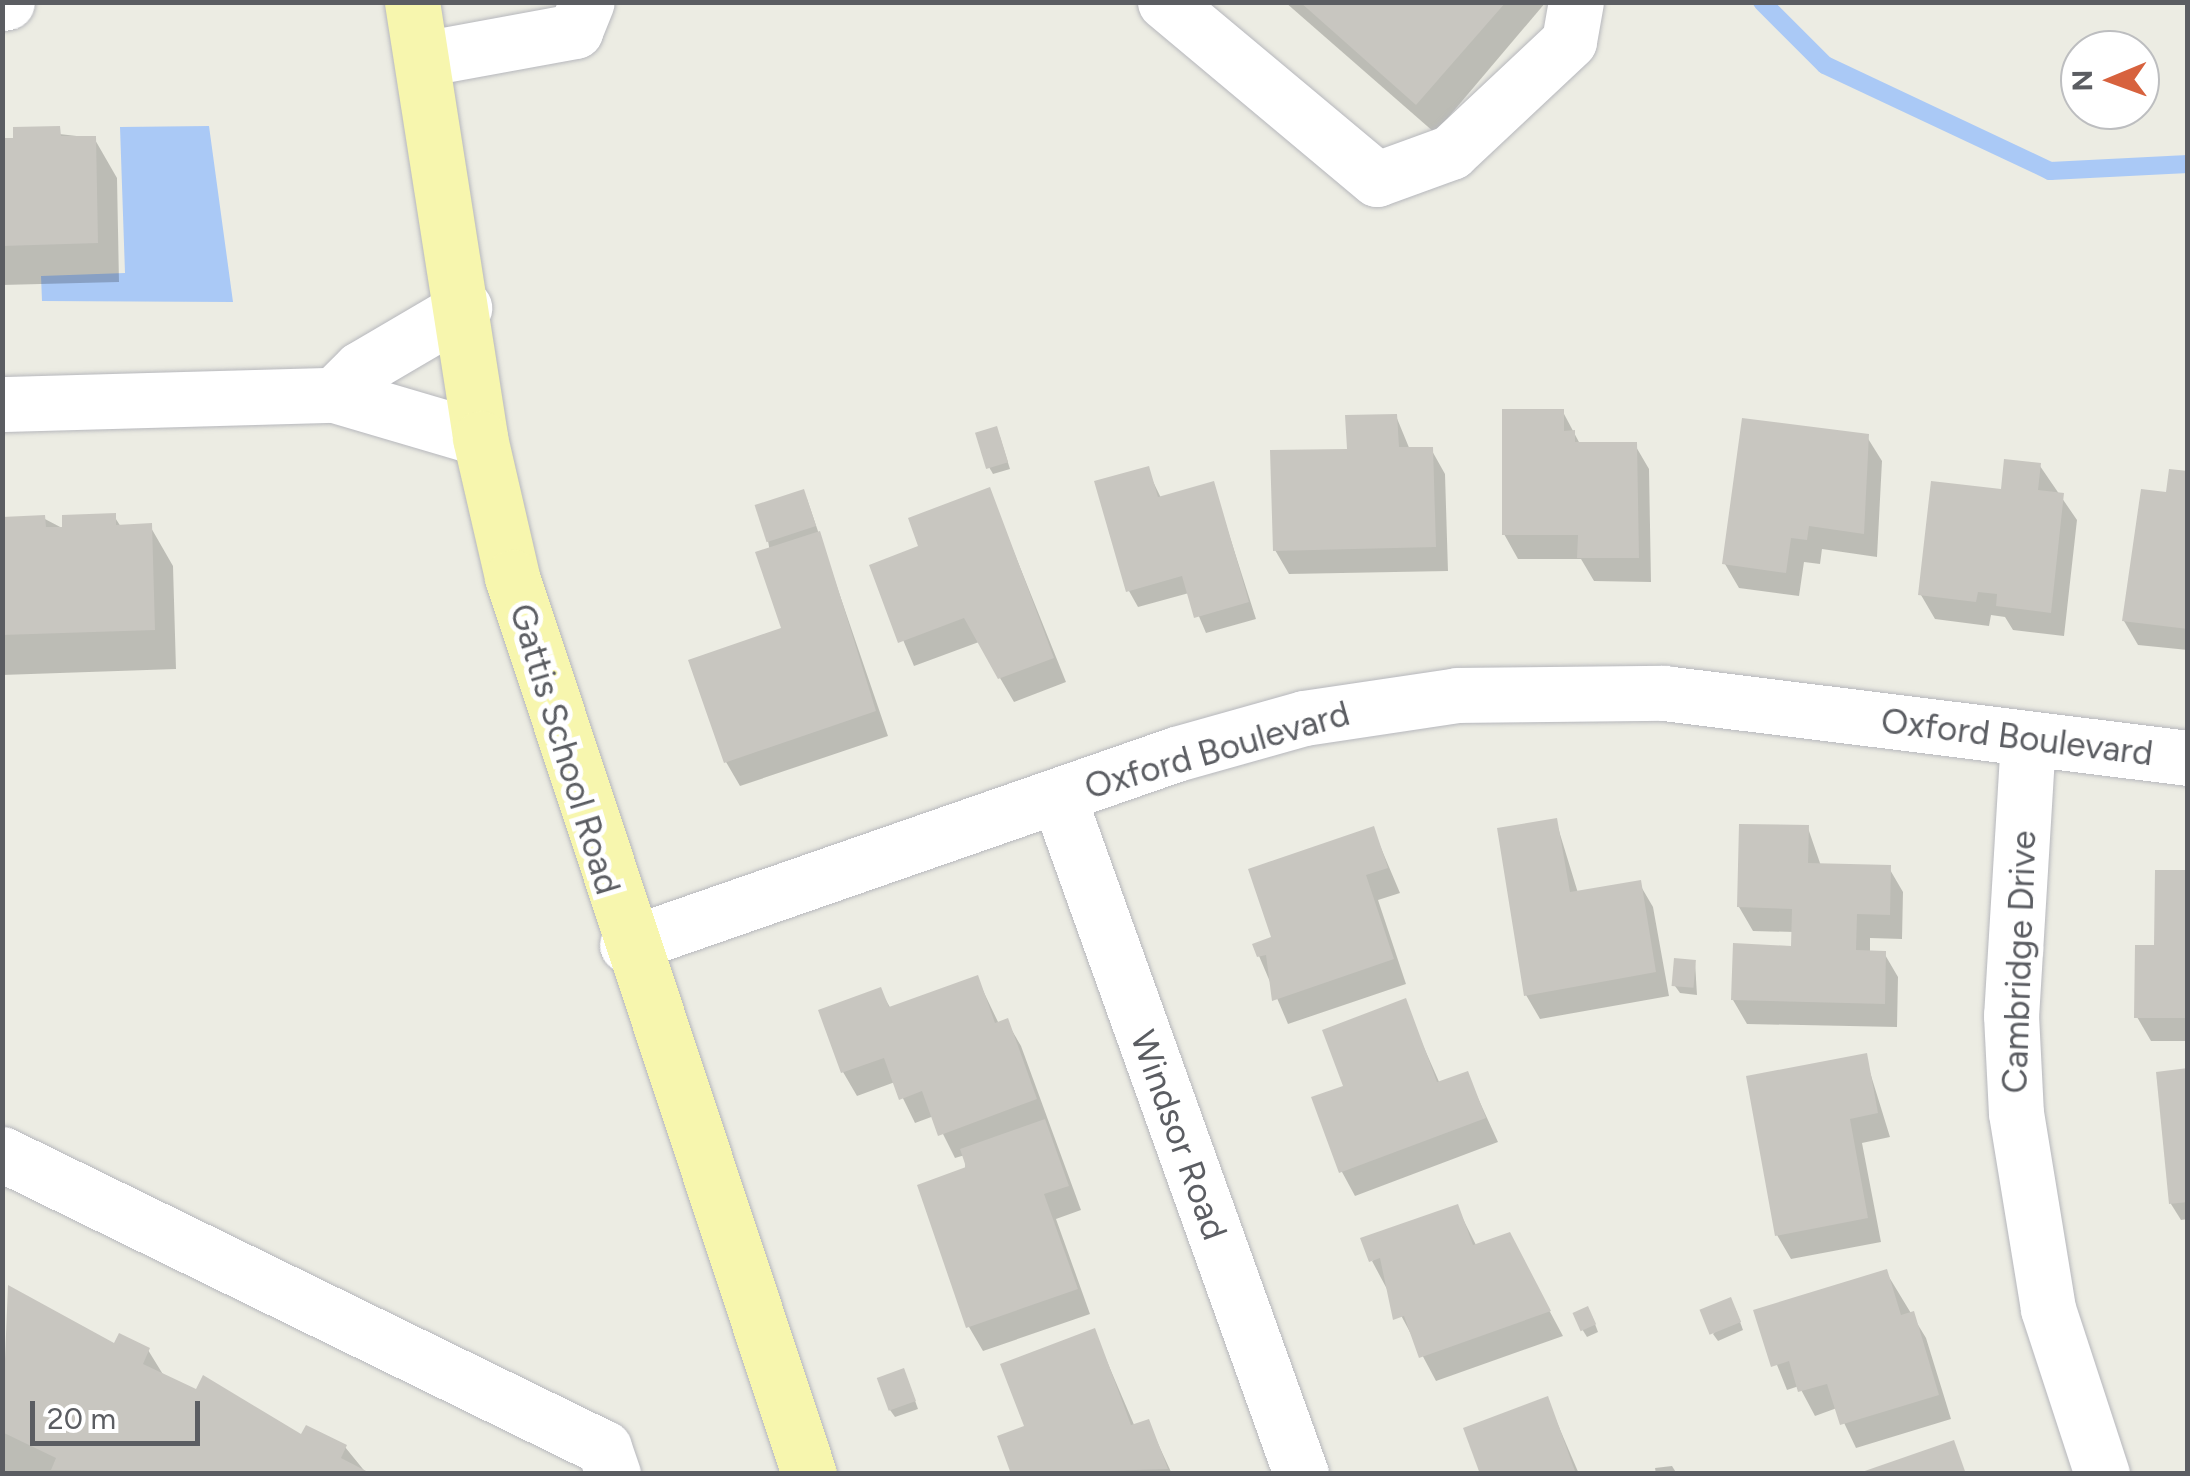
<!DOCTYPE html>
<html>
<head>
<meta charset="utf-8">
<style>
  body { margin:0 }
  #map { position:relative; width:2190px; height:1476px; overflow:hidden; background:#ecece3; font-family:Figtree,sans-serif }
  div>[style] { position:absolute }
  .water>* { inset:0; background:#aac9f6 }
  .shadow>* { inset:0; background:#0003 }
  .stream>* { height:18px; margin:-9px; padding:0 9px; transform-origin:9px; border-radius:9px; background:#aac9f6 }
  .building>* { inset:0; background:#c8c6c0; transform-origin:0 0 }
  .roads { filter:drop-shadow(0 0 2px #b6b7bc) drop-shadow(0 0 2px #b6b7bc) }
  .minor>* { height:55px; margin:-27.5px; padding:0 27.5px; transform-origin:27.5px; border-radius:27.5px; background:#fff }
  .major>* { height:55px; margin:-27.5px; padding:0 27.5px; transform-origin:27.5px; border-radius:27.5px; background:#f7f6ae }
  span { translate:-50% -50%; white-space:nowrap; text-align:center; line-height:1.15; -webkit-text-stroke:10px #fff; paint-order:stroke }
  .street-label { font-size:35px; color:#5b5d62 }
  .frame { position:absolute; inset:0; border:5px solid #5b5d62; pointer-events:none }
  .north { position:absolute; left:2060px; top:30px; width:100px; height:100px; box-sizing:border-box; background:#fff; border:2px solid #bdbec0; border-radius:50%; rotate:269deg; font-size:28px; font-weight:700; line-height:40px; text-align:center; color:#5b5d62 }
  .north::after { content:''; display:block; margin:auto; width:35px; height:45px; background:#d7623e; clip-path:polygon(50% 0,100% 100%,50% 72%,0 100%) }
  .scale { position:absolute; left:30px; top:1401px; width:170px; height:45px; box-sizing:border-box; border:5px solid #5b5d62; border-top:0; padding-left:12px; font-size:30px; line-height:35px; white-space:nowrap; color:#5b5d62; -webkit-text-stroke:8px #fff; paint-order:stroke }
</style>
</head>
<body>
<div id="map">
  <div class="water">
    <div style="clip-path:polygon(209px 126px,233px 302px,42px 301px,41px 276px,125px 273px,120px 127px)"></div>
  </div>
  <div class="shadow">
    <div style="clip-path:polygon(1285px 2px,1546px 2px,1435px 133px)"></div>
    <div style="clip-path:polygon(16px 129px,94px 138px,117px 178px,119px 282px,2px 285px,2px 141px,16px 141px)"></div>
    <div style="clip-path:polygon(1563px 412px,1580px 444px,1635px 445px,1649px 469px,1651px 582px,1594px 581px,1581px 559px,1518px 559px,1504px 534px)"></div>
    <div style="clip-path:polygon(1396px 416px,1410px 450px,1431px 449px,1445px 474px,1448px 571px,1289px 574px,1275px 550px,1349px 452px)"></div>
    <div style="clip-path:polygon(1000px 437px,1010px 469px,993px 474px,989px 467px)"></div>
    <div style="clip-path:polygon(1867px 437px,1882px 461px,1877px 557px,1822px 549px,1820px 564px,1804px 562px,1799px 596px,1739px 588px,1725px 564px)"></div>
    <div style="clip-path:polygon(2040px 466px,2077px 520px,2064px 636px,2013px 630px,2005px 617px,1991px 615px,1989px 626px,1935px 619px,1921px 595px,2003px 491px)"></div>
    <div style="clip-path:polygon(1147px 469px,1161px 498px,1213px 484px,1256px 619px,1206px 633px,1189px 593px,1138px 607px,1129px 591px)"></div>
    <div style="clip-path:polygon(2188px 474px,2188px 650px,2138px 645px,2124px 621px,2168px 495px)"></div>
    <div style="clip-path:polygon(989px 490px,1066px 682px,1014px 702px,979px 642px,914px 666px,872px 566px,921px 548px)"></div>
    <div style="clip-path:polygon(807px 499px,888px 736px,740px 786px,726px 762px,784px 630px,768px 541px)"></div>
    <div style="clip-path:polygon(114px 516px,121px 527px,150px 526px,173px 566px,176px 669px,2px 675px,2px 525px,43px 518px,64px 529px)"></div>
    <div style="clip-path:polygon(1556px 821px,1578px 893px,1639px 883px,1653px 907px,1669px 996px,1540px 1019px,1526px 995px)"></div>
    <div style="clip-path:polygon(1808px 828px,1821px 866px,1889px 868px,1903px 892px,1902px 939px,1870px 938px,1870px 953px,1884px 953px,1898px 977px,1897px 1027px,1747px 1024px,1733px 1000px,1793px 948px,1794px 932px,1753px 931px,1739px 907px)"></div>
    <div style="clip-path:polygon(1373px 829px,1400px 893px,1378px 900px,1406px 984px,1288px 1024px,1259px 956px)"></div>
    <div style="clip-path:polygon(2188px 870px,2188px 1041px,2151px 1041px,2137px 1017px)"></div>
    <div style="clip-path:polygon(1695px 962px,1697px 995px,1680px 993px,1675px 986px)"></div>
    <div style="clip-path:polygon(977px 978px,999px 1024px,1007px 1022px,1021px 1046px,1081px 1210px,1056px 1219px,1090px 1314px,983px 1351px,969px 1327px,965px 1155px,955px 1158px,934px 1116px,915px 1123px,895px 1082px,857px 1096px,843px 1072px,880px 990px,891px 1009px)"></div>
    <div style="clip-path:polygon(1404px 1002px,1440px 1084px,1467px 1074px,1498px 1142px,1355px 1196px,1342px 1172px,1346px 1087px)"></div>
    <div style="clip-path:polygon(1865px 1056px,1890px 1137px,1862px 1143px,1881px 1242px,1791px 1259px,1777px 1235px)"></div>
    <div style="clip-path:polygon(2188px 1071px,2188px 1219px,2181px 1220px,2171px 1204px)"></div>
    <div style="clip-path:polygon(1457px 1207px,1477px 1247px,1520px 1256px,1563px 1336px,1436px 1381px,1372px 1261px)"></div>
    <div style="clip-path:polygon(1886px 1272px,1926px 1338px,1951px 1419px,1856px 1448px,1837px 1408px,1815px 1416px,1799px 1386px,1787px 1390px,1756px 1312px)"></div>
    <div style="clip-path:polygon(9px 1288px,115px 1346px,148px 1350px,164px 1376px,302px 1438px,345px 1447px,367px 1474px,2px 1473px)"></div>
    <div style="clip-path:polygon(1735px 1308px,1743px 1330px,1718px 1341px,1713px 1334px)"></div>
    <div style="clip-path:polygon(1592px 1316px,1598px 1332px,1587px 1337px,1582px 1329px)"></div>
    <div style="clip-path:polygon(1094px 1331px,1135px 1427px,1148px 1422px,1172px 1474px,1014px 1474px,1027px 1427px)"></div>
    <div style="clip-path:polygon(907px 1378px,918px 1409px,895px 1417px,890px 1410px)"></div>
    <div style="clip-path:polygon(1547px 1399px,1579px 1474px,1483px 1474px)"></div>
    <div style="clip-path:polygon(1672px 1466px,1677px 1474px,1656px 1474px,1655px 1468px)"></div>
  </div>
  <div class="stream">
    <div style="left:1762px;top:2px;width:89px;rotate:45deg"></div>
    <div style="left:1825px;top:65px;width:249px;rotate:25.2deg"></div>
    <div style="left:2050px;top:171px;width:138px;rotate:-2.9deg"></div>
  </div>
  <div class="building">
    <div style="clip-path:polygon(1300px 2px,1506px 2px,1416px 105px)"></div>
    <div style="clip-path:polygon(60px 126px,61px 136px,96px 136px,98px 243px,2px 246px,2px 138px,13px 138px,13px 127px)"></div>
    <div style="clip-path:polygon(1502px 409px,1564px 409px,1564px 431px,1575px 430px,1575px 442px,1637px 442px,1639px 558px,1577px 558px,1578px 535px,1502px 535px)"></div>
    <div style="clip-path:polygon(1397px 414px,1399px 447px,1433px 447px,1436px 547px,1273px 551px,1270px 450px,1347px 449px,1345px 415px)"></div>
    <div style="clip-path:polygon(1742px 418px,1869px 434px,1864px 534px,1809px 526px,1807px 540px,1791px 538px,1786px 573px,1722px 564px)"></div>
    <div style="left:997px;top:426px;width:38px;height:23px;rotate:73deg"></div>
    <div style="clip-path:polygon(2004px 459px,2041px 463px,2038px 490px,2064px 493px,2051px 613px,1996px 606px,1997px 594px,1978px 592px,1976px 602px,1918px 595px,1931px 481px,2001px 489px)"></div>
    <div style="clip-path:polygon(1149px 466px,1158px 497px,1214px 481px,1249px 602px,1194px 618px,1182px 576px,1126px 592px,1094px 481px)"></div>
    <div style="clip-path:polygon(2169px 469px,2188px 471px,2188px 629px,2122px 621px,2141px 489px,2166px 492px)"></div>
    <div style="clip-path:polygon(990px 487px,1054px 658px,998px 679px,964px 618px,898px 643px,869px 565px,918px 546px,908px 518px)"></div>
    <div style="left:804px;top:489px;width:39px;height:52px;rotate:72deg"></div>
    <div style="clip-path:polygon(116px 513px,116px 525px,152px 523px,155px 630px,2px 635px,2px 517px,45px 515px,46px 527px,62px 527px,62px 515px)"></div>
    <div style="clip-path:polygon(820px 531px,876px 711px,724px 763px,688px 660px,781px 628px,755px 552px)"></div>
    <div style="clip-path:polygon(1557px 818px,1570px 892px,1641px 880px,1656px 972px,1524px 996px,1497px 828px)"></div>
    <div style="clip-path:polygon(1739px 824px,1809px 825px,1808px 863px,1891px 865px,1890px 915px,1857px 914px,1856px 950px,1886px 951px,1885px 1004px,1731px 1000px,1733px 943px,1791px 946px,1792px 909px,1737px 907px)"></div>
    <div style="clip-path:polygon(1374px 826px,1388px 868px,1366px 875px,1394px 959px,1272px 1001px,1266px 955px,1257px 957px,1252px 944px,1271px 937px,1248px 869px)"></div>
    <div style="clip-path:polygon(2155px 870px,2188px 870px,2188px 1018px,2134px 1018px,2135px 945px,2154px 945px)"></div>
    <div style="left:1674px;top:958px;width:22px;height:28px;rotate:5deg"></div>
    <div style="clip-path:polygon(978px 975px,995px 1023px,1008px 1018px,1037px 1099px,938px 1136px,922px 1091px,899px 1100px,884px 1058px,841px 1073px,818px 1010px,881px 987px,889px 1007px)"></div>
    <div style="clip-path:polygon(1406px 998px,1437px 1082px,1468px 1071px,1486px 1118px,1339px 1173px,1311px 1097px,1343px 1086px,1322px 1030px)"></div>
    <div style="clip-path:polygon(1867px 1053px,1878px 1113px,1850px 1119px,1868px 1218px,1775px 1236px,1746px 1076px)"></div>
    <div style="clip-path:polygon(2188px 1068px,2188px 1202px,2169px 1204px,2156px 1072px)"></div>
    <div style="clip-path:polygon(1045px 1119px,1069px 1186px,1044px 1194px,1078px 1289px,966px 1328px,917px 1185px,966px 1167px,960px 1149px)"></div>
    <div style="clip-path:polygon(1458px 1204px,1473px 1245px,1510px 1232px,1551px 1311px,1419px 1358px,1404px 1316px,1393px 1320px,1380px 1258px,1369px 1262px,1360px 1238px)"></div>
    <div style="clip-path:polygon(1887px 1269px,1901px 1315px,1914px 1311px,1939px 1395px,1840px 1425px,1827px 1384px,1798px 1392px,1789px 1361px,1771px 1367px,1753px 1310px)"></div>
    <div style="clip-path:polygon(8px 1285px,114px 1343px,119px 1333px,150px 1348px,143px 1364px,196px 1389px,203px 1375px,301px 1434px,306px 1425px,347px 1445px,341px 1458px,372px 1474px,51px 1470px,56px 1458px,2px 1432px)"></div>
    <div style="left:1731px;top:1297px;width:27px;height:34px;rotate:68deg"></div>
    <div style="left:1588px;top:1306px;width:20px;height:17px;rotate:66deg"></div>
    <div style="clip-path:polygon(1095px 1328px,1131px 1425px,1149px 1419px,1168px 1469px,1011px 1474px,997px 1436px,1024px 1426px,1000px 1364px)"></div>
    <div style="left:904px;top:1368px;width:35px;height:29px;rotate:70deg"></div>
    <div style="clip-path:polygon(1548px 1396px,1576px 1474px,1480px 1474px,1463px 1428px)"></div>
    <div style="clip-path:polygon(1954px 1440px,1966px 1474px,1859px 1474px,1859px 1473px)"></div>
  </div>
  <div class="roads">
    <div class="minor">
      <div style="left:1165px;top:2px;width:276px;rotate:39.9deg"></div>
      <div style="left:1377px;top:179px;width:79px;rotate:-20deg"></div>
      <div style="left:1451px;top:152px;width:162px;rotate:-43.2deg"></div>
      <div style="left:1569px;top:41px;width:40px;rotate:-80deg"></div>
      <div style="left:2px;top:3px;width:5px;rotate:-11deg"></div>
      <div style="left:422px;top:59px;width:156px;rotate:-10.4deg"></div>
      <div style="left:575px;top:31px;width:31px;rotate:-68deg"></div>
      <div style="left:334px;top:395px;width:37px;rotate:-45deg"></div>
      <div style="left:360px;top:369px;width:121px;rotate:-30.4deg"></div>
      <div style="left:2px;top:404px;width:332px;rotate:-1.6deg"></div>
      <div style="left:334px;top:395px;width:152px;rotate:16.4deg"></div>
      <div style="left:2028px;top:739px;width:277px;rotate:93.5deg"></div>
      <div style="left:2011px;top:1015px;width:98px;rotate:87.1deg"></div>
      <div style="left:2016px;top:1113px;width:199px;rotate:80.7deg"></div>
      <div style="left:2048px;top:1309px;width:174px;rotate:71.9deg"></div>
      <div style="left:1058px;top:796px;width:720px;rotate:70.28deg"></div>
      <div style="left:627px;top:945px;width:581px;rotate:-19.18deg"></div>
      <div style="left:1176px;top:754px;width:133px;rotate:-15.7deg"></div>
      <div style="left:1304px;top:718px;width:155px;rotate:-8.5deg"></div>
      <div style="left:1457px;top:695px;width:207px;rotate:-0.6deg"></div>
      <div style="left:1664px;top:693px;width:528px;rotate:7.07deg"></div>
      <div style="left:2px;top:1154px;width:670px;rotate:26.03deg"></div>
      <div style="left:604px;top:1448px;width:28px;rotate:71deg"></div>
    </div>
    <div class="major">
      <div style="left:412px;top:2px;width:441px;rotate:81.1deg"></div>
      <div style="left:480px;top:438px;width:143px;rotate:77deg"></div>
      <div style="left:512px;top:577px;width:945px;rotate:71.68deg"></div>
    </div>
  </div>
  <div class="street-label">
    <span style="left:2017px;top:737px;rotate:7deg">Oxford Boulevard</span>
    <span style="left:565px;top:749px;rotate:73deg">Gattis School Road</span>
    <span style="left:1217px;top:750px;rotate:-16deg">Oxford Boulevard</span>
    <span style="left:2019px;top:962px;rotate:-88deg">Cambridge Drive</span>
    <span style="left:1179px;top:1135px;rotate:70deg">Windsor Road</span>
  </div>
  <div class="frame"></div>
  <div class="north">N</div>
  <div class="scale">20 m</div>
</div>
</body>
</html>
